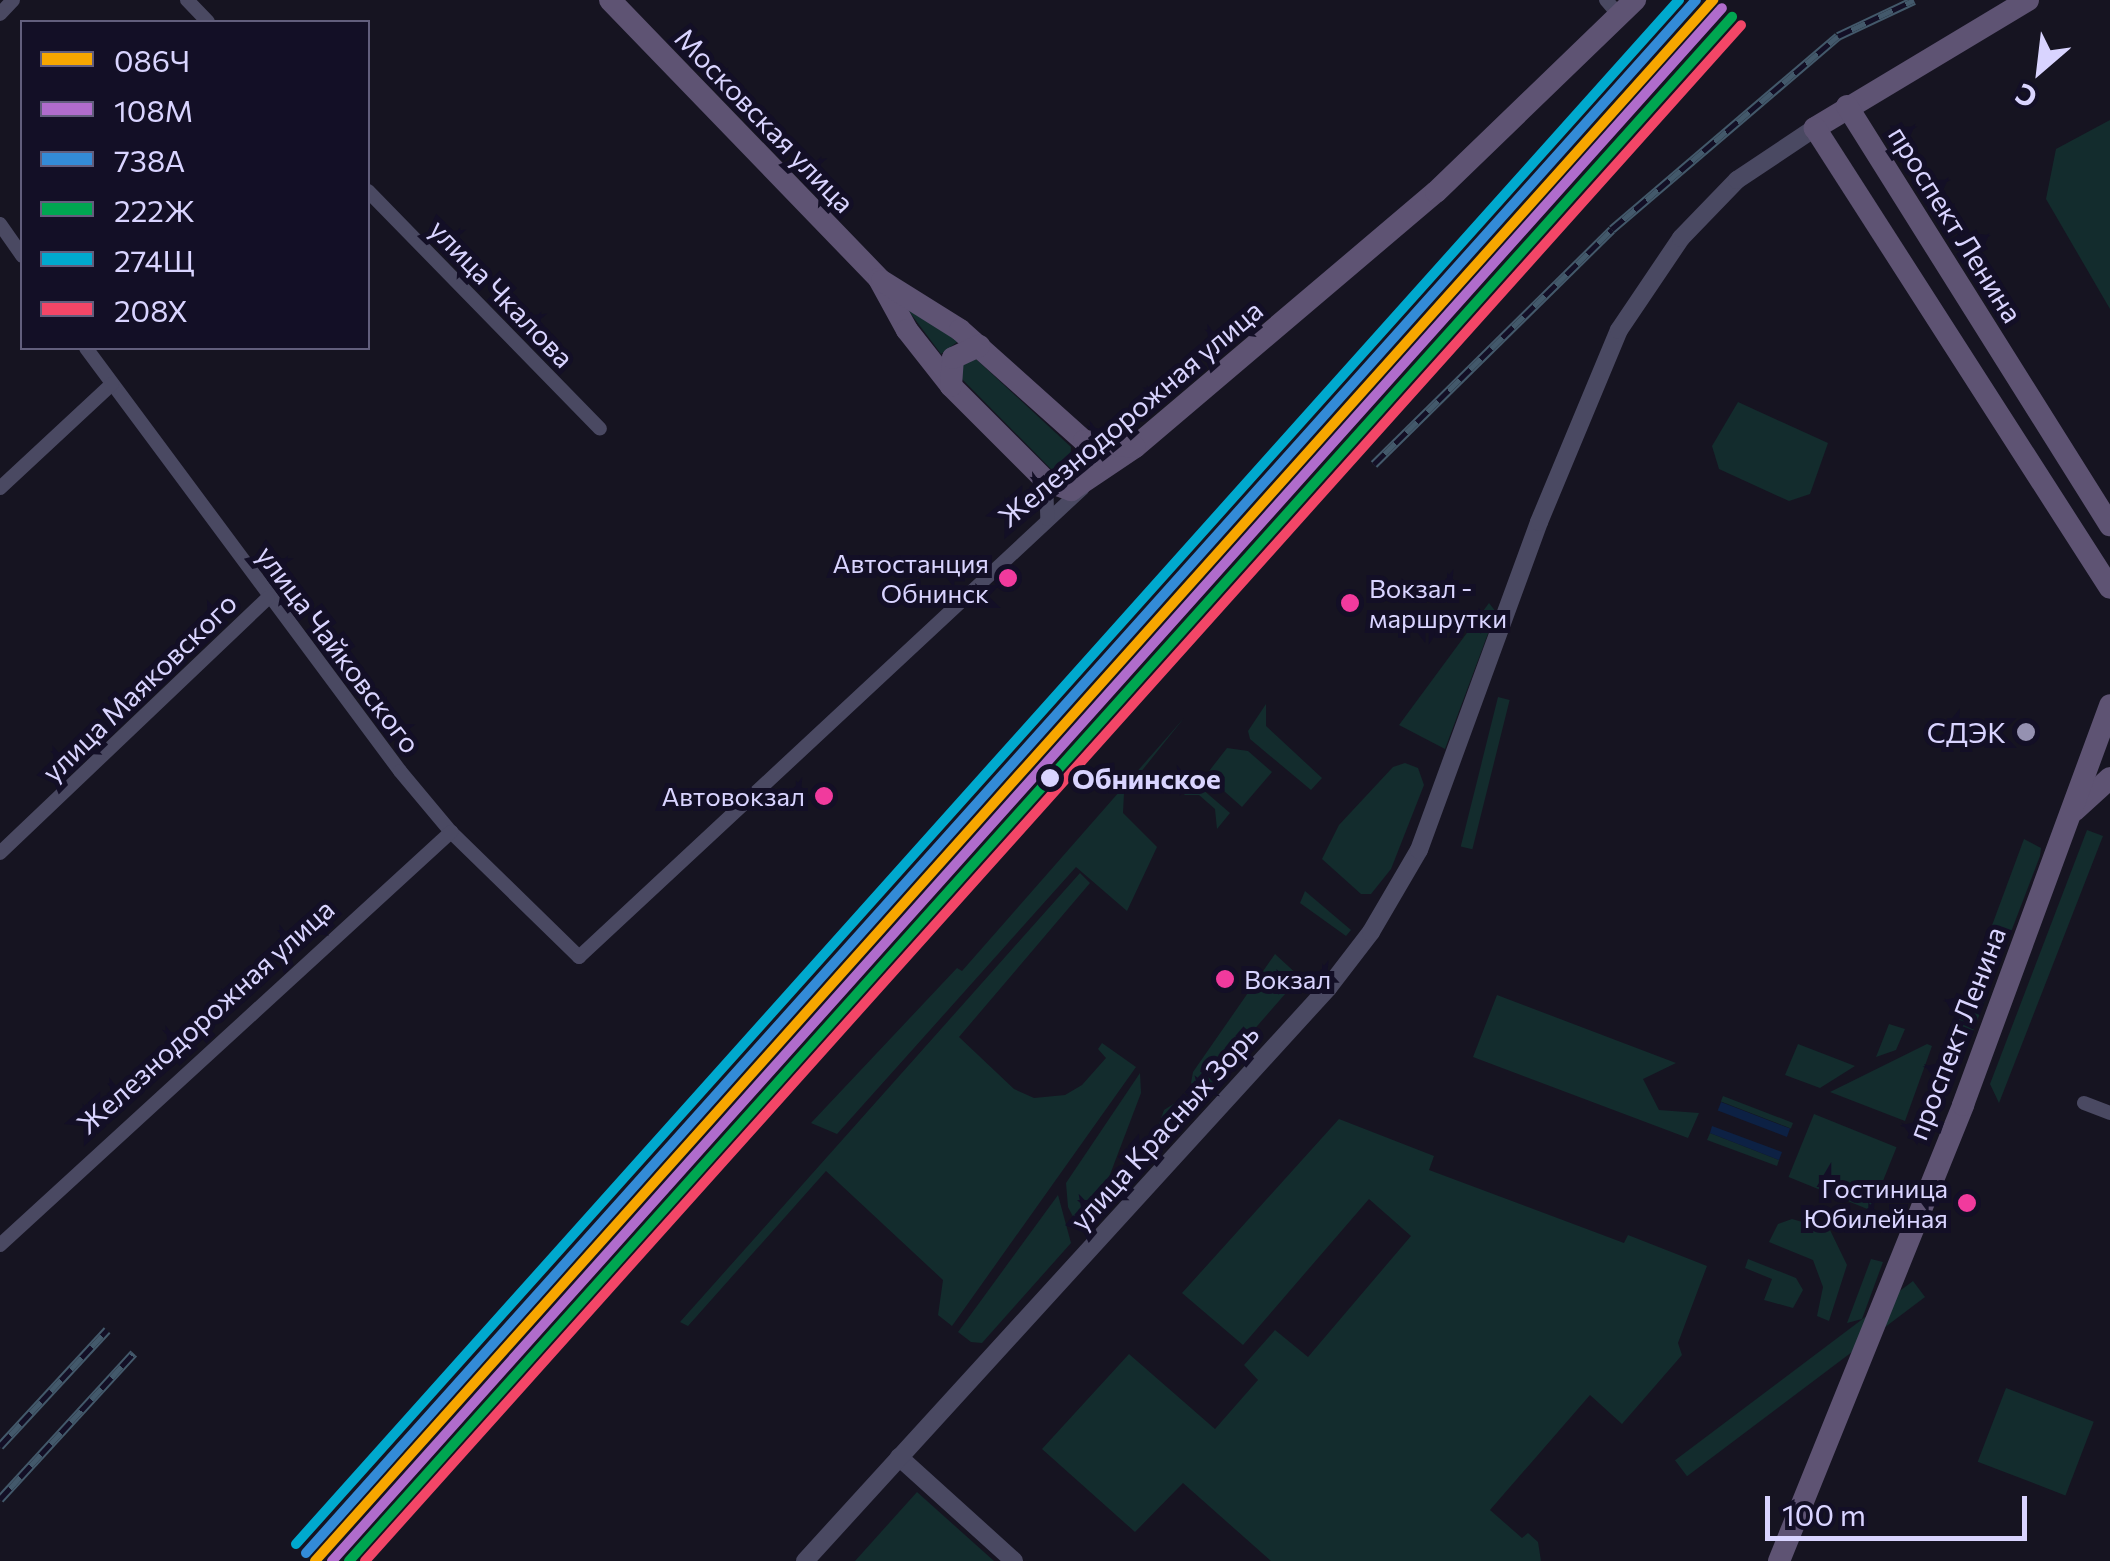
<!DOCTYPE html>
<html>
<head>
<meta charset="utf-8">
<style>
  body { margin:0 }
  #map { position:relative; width:2110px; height:1561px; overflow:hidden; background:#161421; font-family:Commissioner,sans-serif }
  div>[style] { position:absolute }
  .green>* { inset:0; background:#132c2d; transform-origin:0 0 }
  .water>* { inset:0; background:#0d2144; transform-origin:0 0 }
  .minor>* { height:14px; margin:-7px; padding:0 7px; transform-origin:7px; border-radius:7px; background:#4a4962 }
  .tertiary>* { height:18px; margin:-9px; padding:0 9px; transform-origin:9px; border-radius:9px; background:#4a4962 }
  .primary>* { height:22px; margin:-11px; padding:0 11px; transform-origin:11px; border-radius:11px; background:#5e5373 }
  .rail>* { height:9px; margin-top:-4.5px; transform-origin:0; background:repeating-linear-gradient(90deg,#130f26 0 15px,#43596b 0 30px); box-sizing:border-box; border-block:2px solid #43596b }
  .rail-1>* { height:10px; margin:-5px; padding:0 5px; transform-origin:5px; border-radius:5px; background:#f7a600 }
  .rail-2>* { height:10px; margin:-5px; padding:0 5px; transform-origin:5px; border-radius:5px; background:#b06ccc }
  .rail-3>* { height:10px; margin:-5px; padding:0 5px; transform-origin:5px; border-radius:5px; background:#338bd7 }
  .rail-4>* { height:10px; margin:-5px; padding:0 5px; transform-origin:5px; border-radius:5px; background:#00a651 }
  .rail-5>* { height:10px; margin:-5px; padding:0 5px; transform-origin:5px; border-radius:5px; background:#00a9ce }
  .rail-6>* { height:10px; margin:-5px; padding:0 5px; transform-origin:5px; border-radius:5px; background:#f34667 }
  .dots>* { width:28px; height:28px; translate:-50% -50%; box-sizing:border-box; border:5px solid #130f26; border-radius:50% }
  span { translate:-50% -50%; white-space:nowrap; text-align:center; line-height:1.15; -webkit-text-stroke:10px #130f26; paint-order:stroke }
  .bus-label { font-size:26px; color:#d9d4ff }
  .right { translate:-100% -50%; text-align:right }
  .left { translate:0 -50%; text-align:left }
  .street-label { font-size:28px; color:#d9d4ff }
  .poi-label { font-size:28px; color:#d9d4ff }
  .stop-label { font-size:28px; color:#d9d4ff; font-weight:700 }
  .legend { position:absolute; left:20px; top:20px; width:350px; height:330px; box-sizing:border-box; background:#130f26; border:2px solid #625e7d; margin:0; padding:12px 18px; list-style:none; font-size:30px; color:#d9d4ff }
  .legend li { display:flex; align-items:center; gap:20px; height:50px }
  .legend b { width:50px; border:2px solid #625e7d }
  .north { position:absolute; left:1990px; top:20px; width:100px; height:100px; -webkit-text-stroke:8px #130f26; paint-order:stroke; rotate:208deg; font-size:28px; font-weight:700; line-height:40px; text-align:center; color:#d9d4ff }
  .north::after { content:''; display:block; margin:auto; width:35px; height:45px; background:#d9d4ff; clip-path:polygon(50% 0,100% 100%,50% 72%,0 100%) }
  .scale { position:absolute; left:1765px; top:1496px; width:262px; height:45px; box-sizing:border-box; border:5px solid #d9d4ff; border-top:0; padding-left:12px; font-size:30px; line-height:35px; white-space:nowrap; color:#d9d4ff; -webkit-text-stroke:8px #130f26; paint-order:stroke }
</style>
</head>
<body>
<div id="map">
  <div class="green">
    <div style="clip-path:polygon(2110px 120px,2110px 309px,2046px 199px,2056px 149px)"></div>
    <div style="clip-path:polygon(908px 310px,960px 340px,941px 354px)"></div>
    <div style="clip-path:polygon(976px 359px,1071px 447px,1070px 466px,1051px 469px,960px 377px,959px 366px)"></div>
    <div style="clip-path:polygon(1738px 402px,1828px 443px,1810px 494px,1789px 501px,1719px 469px,1712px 446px)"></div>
    <div style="clip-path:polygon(1489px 603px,1496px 612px,1445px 749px,1399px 725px)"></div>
    <div style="left:1498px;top:697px;width:12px;height:154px;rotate:14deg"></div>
    <div style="clip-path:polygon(1266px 704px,1266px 726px,1322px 778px,1311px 790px,1250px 739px,1248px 731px)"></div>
    <div style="clip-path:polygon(1184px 718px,1124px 793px,1123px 813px,1157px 847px,1127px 911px,1076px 867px,837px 1134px,811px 1123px,957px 968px,962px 971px)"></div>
    <div style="clip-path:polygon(1227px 748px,1248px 751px,1272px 772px,1242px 807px,1206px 775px)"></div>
    <div style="clip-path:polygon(1405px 763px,1418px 768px,1424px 785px,1391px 869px,1371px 894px,1361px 894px,1322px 859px,1339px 825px,1393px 767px)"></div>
    <div style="clip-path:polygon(1194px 782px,1230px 813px,1217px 829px,1215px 809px,1199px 795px,1184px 795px)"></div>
    <div style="clip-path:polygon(2087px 830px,2103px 836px,1999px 1103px,1990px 1084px)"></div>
    <div style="clip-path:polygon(2024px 839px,2041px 848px,2040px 856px,1972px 1034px,1954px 1028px)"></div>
    <div style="clip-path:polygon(1080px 873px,1090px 883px,959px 1037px,1014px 1089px,1034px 1098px,1065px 1095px,1082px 1085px,1106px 1058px,1098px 1049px,1102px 1043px,1136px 1067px,952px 1326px,938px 1315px,943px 1280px,826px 1171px,688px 1326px,680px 1322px)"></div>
    <div style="clip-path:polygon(1305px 891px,1351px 930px,1346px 936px,1300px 903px)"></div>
    <div style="clip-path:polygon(1275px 954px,1300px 977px,1217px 1072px,1221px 1086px,1206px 1096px,1191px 1083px,1193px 1072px)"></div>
    <div style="clip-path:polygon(1497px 995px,1676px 1063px,1643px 1079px,1659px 1110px,1699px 1113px,1688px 1138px,1473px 1057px)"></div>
    <div style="clip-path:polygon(1889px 1024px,1905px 1029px,1896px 1050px,1876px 1057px)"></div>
    <div style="clip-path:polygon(1798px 1044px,1855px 1066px,1820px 1088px,1785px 1075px)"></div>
    <div style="clip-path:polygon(1927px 1044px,1932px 1046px,1905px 1121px,1830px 1092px)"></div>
    <div style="clip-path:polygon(1945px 1049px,1959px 1061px,1935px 1125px,1917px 1119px)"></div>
    <div style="clip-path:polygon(1140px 1073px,1141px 1093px,1095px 1214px,1081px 1232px,1068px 1207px,1066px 1183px)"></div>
    <div style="left:1723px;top:1096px;width:75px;height:6px;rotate:21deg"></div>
    <div style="clip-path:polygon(1175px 1103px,1189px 1111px,1187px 1123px,1143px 1168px,1164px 1110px)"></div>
    <div style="left:1814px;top:1114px;width:89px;height:68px;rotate:22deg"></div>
    <div style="clip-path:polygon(1339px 1119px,1434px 1156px,1429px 1170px,1624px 1243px,1628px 1235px,1707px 1266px,1678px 1343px,1682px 1355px,1622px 1424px,1590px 1395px,1490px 1510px,1522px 1538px,1528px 1533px,1538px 1542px,1541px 1561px,1271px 1561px,1183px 1483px,1135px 1532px,1042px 1449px,1129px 1354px,1215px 1429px,1258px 1380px,1244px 1365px,1275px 1330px,1308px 1357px,1411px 1236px,1369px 1199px,1243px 1345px,1182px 1293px)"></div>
    <div style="clip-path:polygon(1710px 1133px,1779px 1160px,1777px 1166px,1707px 1140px)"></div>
    <div style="clip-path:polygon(1058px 1195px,1071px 1243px,982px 1343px,971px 1342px,958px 1332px)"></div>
    <div style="clip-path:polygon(1792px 1219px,1830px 1230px,1847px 1265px,1829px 1321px,1817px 1316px,1823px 1287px,1813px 1260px,1769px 1242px,1778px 1224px)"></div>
    <div style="clip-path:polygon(1748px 1259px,1796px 1278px,1803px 1290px,1793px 1308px,1764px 1300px,1772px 1279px,1745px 1268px)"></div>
    <div style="clip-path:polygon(1871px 1259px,1883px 1262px,1862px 1319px,1847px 1323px)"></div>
    <div style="left:1913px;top:1281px;width:20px;height:298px;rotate:53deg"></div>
    <div style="left:2006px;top:1388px;width:94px;height:79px;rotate:21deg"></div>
    <div style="clip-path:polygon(917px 1492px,994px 1561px,855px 1561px)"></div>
  </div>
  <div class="water">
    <div style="left:1721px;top:1102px;width:74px;height:9px;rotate:21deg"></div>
    <div style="clip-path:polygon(1712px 1126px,1782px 1152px,1779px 1160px,1710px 1133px)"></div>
  </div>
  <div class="minor">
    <div style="left:187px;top:0;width:30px;rotate:46deg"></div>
    <div style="left:1606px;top:0;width:21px;rotate:49deg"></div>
    <div style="left:0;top:14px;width:19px;rotate:-47deg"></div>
    <div style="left:368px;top:191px;width:332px;rotate:45.7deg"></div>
    <div style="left:0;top:224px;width:39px;rotate:55deg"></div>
    <div style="left:86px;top:348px;width:527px;rotate:53.41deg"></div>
    <div style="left:400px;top:771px;width:80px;rotate:50.1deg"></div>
    <div style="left:451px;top:832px;width:179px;rotate:44.3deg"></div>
    <div style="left:579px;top:957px;width:688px;rotate:-42.94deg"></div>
    <div style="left:1046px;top:481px;width:38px;rotate:88deg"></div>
    <div style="left:0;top:488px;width:153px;rotate:-42.9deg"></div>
    <div style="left:0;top:853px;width:370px;rotate:-43.6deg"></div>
    <div style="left:2084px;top:1103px;width:28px;rotate:21deg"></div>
    <div style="left:0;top:1245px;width:612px;rotate:-42.48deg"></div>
  </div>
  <div class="tertiary">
    <div style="left:899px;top:1457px;width:155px;rotate:42.1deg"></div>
    <div style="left:805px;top:1561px;width:776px;rotate:-47.61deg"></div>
    <div style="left:1328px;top:988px;width:71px;rotate:-52.5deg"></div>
    <div style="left:1371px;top:932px;width:95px;rotate:-59.7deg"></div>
    <div style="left:1419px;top:850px;width:349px;rotate:-69.9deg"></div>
    <div style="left:1539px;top:522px;width:208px;rotate:-67.4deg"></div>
    <div style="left:1619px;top:330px;width:111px;rotate:-56deg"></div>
    <div style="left:1681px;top:238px;width:81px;rotate:-46deg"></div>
    <div style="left:1737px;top:180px;width:94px;rotate:-33.7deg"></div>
  </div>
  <div class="primary">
    <div style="left:610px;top:0;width:388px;rotate:46deg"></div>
    <div style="left:879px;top:279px;width:58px;rotate:61.2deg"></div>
    <div style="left:907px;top:330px;width:71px;rotate:51.8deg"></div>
    <div style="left:951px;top:386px;width:134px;rotate:45deg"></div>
    <div style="left:1046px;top:481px;width:27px;rotate:20deg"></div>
    <div style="left:1071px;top:490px;width:77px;rotate:-33.9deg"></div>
    <div style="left:1135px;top:447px;width:394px;rotate:-40.3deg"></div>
    <div style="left:1436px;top:192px;width:277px;rotate:-44deg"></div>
    <div style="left:2028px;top:0;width:249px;rotate:149deg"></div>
    <div style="left:1815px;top:128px;width:546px;rotate:57.33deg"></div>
    <div style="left:1847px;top:106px;width:495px;rotate:57.9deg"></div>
    <div style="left:882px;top:281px;width:92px;rotate:32.1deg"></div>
    <div style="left:960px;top:330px;width:166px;rotate:41.8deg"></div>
    <div style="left:1084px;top:441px;width:51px;rotate:6.7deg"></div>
    <div style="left:951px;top:386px;width:28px;rotate:-86deg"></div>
    <div style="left:953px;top:358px;width:29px;rotate:-25deg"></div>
    <div style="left:2074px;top:811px;width:49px;rotate:-42.5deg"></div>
    <div style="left:1779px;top:1561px;width:492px;rotate:-68deg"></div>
    <div style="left:1963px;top:1105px;width:426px;rotate:-69.8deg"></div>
  </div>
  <div class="rail">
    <div style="left:1374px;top:464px;width:334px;rotate:-44.6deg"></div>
    <div style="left:1612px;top:229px;width:297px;rotate:-40.5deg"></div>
    <div style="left:1838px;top:36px;width:84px;rotate:-25.3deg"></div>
    <div style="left:0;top:1446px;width:158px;rotate:-47.3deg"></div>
    <div style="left:0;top:1499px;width:198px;rotate:-47.5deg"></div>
  </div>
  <div class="rail-1">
    <div style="left:315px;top:1561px;width:2096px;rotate:-48.15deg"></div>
  </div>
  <div class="rail-2">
    <div style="left:332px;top:1561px;width:2084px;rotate:-48.17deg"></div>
  </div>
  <div class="rail-3">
    <div style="left:306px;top:1553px;width:2084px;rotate:-48.17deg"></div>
  </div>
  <div class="rail-4">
    <div style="left:349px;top:1561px;width:2073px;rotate:-48.15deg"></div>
  </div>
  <div class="rail-5">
    <div style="left:296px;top:1544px;width:2073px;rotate:-48.15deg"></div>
  </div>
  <div class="rail-6">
    <div style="left:365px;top:1561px;width:2062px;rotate:-48.14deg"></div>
  </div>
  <div class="dots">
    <div style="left:1008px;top:578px;background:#f13a9d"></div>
    <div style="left:1350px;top:603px;background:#f13a9d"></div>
    <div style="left:2026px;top:732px;background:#9591b1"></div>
    <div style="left:1050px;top:778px;background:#d9d4ff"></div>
    <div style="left:824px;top:796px;background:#f13a9d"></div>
    <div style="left:1225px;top:979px;background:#f13a9d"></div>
    <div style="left:1967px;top:1203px;background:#f13a9d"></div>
  </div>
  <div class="bus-label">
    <span class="right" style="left:989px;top:578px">Автостанция<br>Обнинск</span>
    <span class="left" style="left:1369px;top:603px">Вокзал -<br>маршрутки</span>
    <span class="right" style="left:805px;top:796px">Автовокзал</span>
    <span class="left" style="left:1244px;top:979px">Вокзал</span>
    <span class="right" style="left:1948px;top:1203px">Гостиница<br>Юбилейная</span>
  </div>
  <div class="street-label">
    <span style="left:765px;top:120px;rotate:46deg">Московская улица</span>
    <span style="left:1956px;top:224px;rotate:58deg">проспект Ленина</span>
    <span style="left:502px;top:293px;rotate:46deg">улица Чкалова</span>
    <span style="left:1130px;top:413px;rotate:-40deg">Железнодорожная улица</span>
    <span style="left:339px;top:649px;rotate:53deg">улица Чайковского</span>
    <span style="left:139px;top:687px;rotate:-44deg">улица Маяковского</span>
    <span style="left:205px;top:1016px;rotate:-42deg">Железнодорожная улица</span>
    <span style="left:1956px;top:1033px;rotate:-69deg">проспект Ленина</span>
    <span style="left:1164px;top:1127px;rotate:-48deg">улица Красных Зорь</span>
  </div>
  <div class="poi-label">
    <span class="right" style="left:2006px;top:732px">СДЭК</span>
  </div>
  <div class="stop-label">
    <span class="left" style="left:1072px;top:778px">Обнинское</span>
  </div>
  <ul class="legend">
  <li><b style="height:12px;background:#f7a600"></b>086Ч</li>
  <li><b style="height:12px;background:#b06ccc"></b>108М</li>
  <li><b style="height:12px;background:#338bd7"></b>738А</li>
  <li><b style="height:12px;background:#00a651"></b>222Ж</li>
  <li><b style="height:12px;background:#00a9ce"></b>274Щ</li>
  <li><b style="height:12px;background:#f34667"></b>208Х</li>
  </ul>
  <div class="north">С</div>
  <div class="scale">100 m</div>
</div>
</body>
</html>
